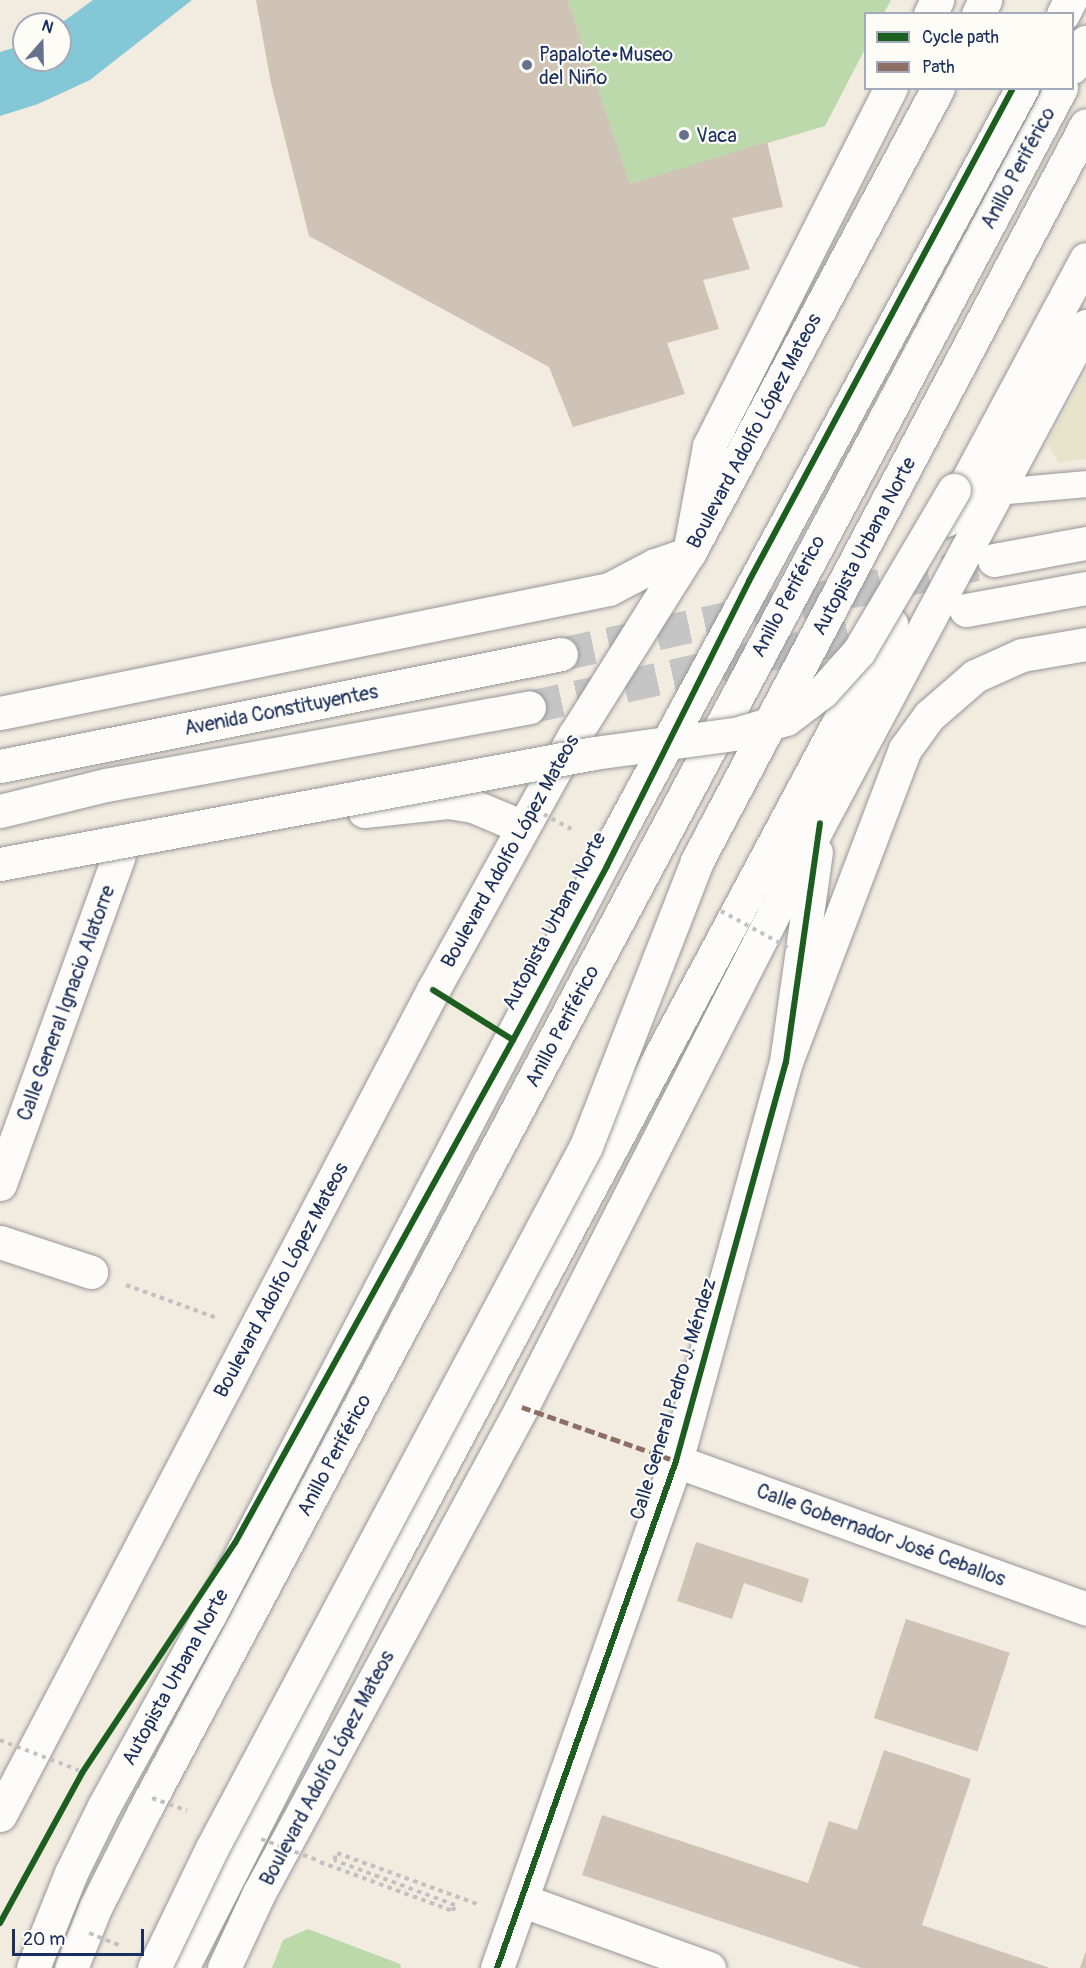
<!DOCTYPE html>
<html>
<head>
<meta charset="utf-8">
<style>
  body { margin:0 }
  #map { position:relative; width:1086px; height:1968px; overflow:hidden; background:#f1ebe0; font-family:Pangolin,sans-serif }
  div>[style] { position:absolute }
  .built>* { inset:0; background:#e8e3cb }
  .green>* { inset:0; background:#bbd9ab }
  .water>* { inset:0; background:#84c8d8 }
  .building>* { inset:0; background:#cfc3b6; transform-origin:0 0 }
  .primary-tunnel>* { height:33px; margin-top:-16.5px; transform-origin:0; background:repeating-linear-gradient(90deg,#c6c5c6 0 33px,transparent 0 49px) }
  .path>* { height:4px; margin-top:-2px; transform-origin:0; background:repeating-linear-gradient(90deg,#c1c1c4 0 4.5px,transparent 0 9px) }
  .roads { filter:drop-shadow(0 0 2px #979799) drop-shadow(0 0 2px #979799) }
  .lane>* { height:26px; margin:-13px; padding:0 13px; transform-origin:13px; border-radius:13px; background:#fdfcfa }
  .street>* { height:33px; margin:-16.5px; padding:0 16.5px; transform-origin:16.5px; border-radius:16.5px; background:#fdfcfa }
  .secondary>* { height:33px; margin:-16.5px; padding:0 16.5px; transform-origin:16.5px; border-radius:16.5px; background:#fdfcfa }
  .primary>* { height:33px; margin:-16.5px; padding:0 16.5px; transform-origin:16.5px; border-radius:16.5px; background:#fdfcfa }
  .highway>* { height:33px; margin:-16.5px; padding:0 16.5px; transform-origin:16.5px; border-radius:16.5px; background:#fdfcfa }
  .path-bridge>* { height:4px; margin-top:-2px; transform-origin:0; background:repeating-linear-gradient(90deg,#c1c1c4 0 4.5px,transparent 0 9px) }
  .bridges { filter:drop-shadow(0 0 2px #979799) drop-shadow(0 0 2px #979799) }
  .highway-bridge>* { height:33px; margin:-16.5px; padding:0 16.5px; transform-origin:16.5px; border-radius:16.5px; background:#fdfcfa }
  .quiet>* { height:4.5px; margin-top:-2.25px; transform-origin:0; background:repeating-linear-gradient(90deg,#8d6e63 0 9px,transparent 0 13.5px) }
  .cycleway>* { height:6px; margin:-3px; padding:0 3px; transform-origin:3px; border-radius:3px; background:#1b5e20 }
  .dots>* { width:16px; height:16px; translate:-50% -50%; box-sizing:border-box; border:3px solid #fdfcf7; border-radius:50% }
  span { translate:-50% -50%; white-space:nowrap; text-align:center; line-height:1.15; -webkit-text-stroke:4.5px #fdfcf7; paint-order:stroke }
  .poi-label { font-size:20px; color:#1b2f5e }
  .left { translate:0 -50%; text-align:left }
  .street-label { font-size:20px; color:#1b2f5e }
  .legend { position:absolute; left:864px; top:12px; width:210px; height:78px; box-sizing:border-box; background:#fdfcf7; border:2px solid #a3aaba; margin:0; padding:8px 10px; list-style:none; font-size:18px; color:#1b2f5e }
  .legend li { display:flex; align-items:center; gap:12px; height:30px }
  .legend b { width:30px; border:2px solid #a3aaba }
  .north { position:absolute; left:12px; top:12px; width:60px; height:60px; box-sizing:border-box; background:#fdfcf7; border:2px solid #a3aaba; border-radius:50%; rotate:20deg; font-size:16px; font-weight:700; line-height:24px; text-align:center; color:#1b2f5e }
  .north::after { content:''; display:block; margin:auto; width:21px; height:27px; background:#66718c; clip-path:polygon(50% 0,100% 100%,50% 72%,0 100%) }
  .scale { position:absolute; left:12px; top:1929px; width:132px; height:27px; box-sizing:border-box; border:3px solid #1b2f5e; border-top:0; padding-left:8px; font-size:18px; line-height:21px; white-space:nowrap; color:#1b2f5e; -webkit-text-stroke:4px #fdfcf7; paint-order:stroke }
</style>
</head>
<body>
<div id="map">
  <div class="built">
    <div style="clip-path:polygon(1086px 371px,1086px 459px,1059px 463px,1047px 444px)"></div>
  </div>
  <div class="green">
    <div style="clip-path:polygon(568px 0,891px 0,884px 13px,866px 14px,865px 49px,825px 126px,630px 184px)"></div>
    <div style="clip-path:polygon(308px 1929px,400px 1964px,401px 1968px,272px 1968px,283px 1940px)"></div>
  </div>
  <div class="water">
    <div style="clip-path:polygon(93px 0,192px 0,90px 80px,38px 104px,0 116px,0 52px,13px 48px,16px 55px,24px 51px,24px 60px,60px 60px,60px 24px)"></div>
  </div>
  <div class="building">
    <div style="clip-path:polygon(256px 0,568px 0,630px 184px,767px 142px,783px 207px,732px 218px,750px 269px,703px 280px,719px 329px,667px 343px,685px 394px,573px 427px,549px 367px,309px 236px,271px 83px)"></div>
    <div style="clip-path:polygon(696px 1542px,809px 1579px,802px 1603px,744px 1583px,732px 1619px,677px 1601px)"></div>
    <div style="left:906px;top:1619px;width:109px;height:104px;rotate:18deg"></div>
    <div style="clip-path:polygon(884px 1750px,971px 1779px,922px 1925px,1050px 1968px,861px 1968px,582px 1875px,602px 1815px,808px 1883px,829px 1821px,857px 1830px)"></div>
    <div style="clip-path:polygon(1086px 1951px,1086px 1968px,1080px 1968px)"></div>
  </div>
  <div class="primary-tunnel">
    <div style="left:561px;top:654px;width:426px;rotate:-12.2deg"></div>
    <div style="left:529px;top:707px;width:373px;rotate:-12.4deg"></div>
  </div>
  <div class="path">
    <div style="left:126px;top:1285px;width:97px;rotate:19.9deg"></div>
    <div style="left:320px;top:1862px;width:142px;rotate:20.2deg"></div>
    <div style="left:453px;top:1911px;width:6px;rotate:-72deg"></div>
    <div style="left:455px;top:1905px;width:129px;rotate:-159.6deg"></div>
    <div style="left:334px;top:1860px;width:8px;rotate:-67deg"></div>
    <div style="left:337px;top:1853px;width:149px;rotate:20deg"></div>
  </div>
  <div class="roads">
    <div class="lane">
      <div style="left:997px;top:492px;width:89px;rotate:-5.1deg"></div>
    </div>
    <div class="street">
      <div style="left:0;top:1184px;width:349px;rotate:-70.1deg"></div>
      <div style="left:0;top:1242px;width:96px;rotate:18.2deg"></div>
      <div style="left:676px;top:1461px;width:436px;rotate:19.8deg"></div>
    </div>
    <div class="secondary">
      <div style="left:978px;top:14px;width:16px;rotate:-63deg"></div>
      <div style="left:0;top:1815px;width:932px;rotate:-62.31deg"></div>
      <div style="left:433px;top:990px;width:291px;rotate:-61deg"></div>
      <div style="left:574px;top:736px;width:216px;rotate:-57.9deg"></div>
      <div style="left:689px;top:553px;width:527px;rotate:-61.83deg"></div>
      <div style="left:521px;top:1900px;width:200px;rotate:19.9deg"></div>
      <div style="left:224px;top:1968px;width:83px;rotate:-65deg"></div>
      <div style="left:259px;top:1893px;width:553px;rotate:-61.58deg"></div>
      <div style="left:522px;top:1407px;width:656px;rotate:-62.97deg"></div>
      <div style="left:820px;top:823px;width:564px;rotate:-61.84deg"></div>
      <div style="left:497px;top:1968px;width:538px;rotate:-70.55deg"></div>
      <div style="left:676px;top:1461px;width:414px;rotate:-74.6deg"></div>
      <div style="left:786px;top:1062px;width:212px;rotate:-81.9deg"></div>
    </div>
    <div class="primary">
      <div style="left:994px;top:560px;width:94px;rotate:-10.5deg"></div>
      <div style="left:966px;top:610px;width:122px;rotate:-10.4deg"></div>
      <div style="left:0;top:766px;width:572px;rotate:-11.29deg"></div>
      <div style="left:0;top:811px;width:109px;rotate:-13.8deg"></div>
      <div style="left:106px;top:785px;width:430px;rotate:-10.4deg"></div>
      <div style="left:786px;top:1062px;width:335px;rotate:-69.2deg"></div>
      <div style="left:905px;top:749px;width:41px;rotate:-54deg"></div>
      <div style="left:929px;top:716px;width:61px;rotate:-41deg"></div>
      <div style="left:975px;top:676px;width:51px;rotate:-24.1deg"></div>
      <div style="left:1022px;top:655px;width:65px;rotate:-9.8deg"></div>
    </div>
    <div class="highway">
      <div style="left:930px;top:14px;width:16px;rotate:-63deg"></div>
      <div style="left:1063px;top:14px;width:16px;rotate:-63deg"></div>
      <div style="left:1072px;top:67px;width:29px;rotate:-61deg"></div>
      <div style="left:946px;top:520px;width:296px;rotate:-61.8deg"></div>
      <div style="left:0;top:713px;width:621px;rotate:-11.51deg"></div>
      <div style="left:609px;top:589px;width:52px;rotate:-27.6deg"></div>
      <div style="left:655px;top:565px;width:36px;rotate:-19deg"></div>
      <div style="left:689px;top:553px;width:109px;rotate:-79.4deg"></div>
      <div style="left:709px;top:446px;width:402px;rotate:-63.1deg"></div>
      <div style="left:364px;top:811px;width:84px;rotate:-6.1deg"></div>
      <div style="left:448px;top:802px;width:25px;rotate:9deg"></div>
      <div style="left:473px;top:806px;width:54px;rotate:22.8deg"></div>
      <div style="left:71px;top:1968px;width:65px;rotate:-68.2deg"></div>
      <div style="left:95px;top:1908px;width:109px;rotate:-63.2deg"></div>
      <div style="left:144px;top:1811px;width:1952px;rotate:-61.98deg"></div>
      <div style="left:182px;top:1968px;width:429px;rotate:-63deg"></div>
      <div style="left:377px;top:1586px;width:1091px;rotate:-61.88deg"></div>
    </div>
  </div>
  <div class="path-bridge">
    <div style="left:528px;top:806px;width:53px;rotate:28deg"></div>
    <div style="left:721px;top:911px;width:80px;rotate:28.5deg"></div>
    <div style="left:0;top:1740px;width:84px;rotate:21deg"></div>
    <div style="left:152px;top:1798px;width:37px;rotate:20deg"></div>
    <div style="left:261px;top:1839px;width:60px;rotate:20.6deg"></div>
    <div style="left:89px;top:1933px;width:35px;rotate:22deg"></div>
  </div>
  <div class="bridges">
    <div class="highway-bridge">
      <div style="left:0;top:864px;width:604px;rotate:-10.58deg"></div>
      <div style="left:594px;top:753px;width:142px;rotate:-7.7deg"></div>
      <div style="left:735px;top:734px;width:53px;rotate:-16.4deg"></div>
      <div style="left:786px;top:719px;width:46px;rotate:-37.1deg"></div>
      <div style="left:823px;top:691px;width:54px;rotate:-48deg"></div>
      <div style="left:859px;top:651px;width:187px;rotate:-59.5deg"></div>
      <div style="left:33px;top:1968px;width:102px;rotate:-68.2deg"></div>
      <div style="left:71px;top:1873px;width:75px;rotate:-63.8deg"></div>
      <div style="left:104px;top:1806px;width:217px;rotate:-61.1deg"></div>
      <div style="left:209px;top:1616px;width:868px;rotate:-62.4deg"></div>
      <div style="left:611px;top:847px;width:863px;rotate:-61.56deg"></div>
      <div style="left:154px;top:1968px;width:133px;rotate:-64.2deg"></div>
      <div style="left:212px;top:1848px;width:795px;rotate:-61.95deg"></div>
      <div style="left:586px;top:1146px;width:306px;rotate:-68.7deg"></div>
      <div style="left:697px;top:861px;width:832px;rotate:-62.14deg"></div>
    </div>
  </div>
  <div class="quiet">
    <div style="left:522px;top:1407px;width:163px;rotate:19.3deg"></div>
  </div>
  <div class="cycleway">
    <div style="left:433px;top:990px;width:94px;rotate:32deg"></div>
    <div style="left:0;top:1923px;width:171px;rotate:-61.3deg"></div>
    <div style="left:82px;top:1773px;width:276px;rotate:-56.4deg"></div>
    <div style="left:235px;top:1543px;width:575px;rotate:-61.07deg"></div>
    <div style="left:513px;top:1040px;width:198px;rotate:-61.6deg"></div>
    <div style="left:607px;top:866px;width:318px;rotate:-63.5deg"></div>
    <div style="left:749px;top:581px;width:559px;rotate:-61.83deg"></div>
    <div style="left:497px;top:1968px;width:538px;rotate:-70.55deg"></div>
    <div style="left:676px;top:1461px;width:414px;rotate:-74.6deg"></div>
    <div style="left:786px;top:1062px;width:241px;rotate:-81.9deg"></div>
  </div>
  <div class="dots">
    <div style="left:527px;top:65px;background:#66718c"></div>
    <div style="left:684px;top:135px;background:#66718c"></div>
  </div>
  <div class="poi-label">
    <span class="left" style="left:539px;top:66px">Papalote•Museo<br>del Niño</span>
    <span class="left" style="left:696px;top:135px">Vaca</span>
  </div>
  <div class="street-label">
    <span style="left:1018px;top:168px;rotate:-62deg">Anillo Periférico</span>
    <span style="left:754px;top:431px;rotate:-62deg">Boulevard Adolfo López Mateos</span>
    <span style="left:864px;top:546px;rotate:-62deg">Autopista Urbana Norte</span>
    <span style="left:788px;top:596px;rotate:-62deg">Anillo Periférico</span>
    <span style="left:281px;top:710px;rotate:-11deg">Avenida Constituyentes</span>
    <span style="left:510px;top:851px;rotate:-61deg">Boulevard Adolfo López Mateos</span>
    <span style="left:554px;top:921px;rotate:-62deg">Autopista Urbana Norte</span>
    <span style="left:66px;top:1003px;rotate:-70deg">Calle General Ignacio Alatorre</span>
    <span style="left:562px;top:1026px;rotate:-62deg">Anillo Periférico</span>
    <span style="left:281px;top:1280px;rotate:-62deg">Boulevard Adolfo López Mateos</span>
    <span style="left:673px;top:1399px;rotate:-73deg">Calle General Pedro J. Méndez</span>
    <span style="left:334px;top:1455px;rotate:-62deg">Anillo Periférico</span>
    <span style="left:881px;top:1535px;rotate:20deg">Calle Gobernador José Ceballos</span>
    <span style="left:175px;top:1677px;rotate:-61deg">Autopista Urbana Norte</span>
    <span style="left:327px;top:1768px;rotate:-62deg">Boulevard Adolfo López Mateos</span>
  </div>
  <ul class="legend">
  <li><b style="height:8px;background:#1b5e20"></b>Cycle path</li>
  <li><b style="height:8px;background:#8d6e63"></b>Path</li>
  </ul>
  <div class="north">N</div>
  <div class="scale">20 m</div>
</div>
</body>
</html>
